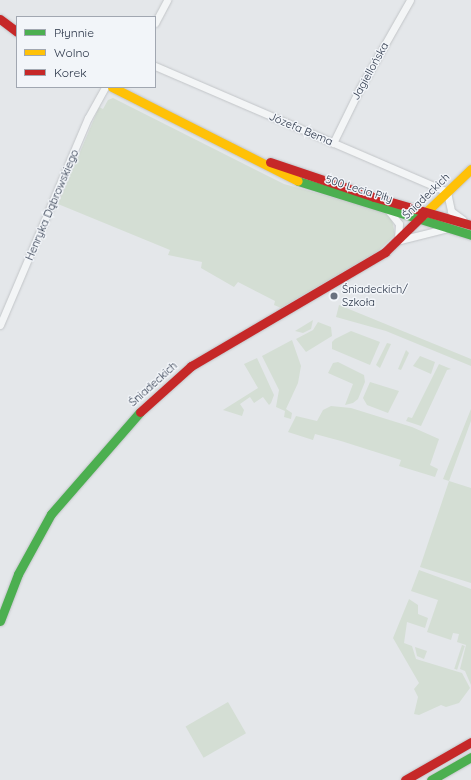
<!DOCTYPE html>
<html>
<head>
<meta charset="utf-8">
<style>
  body { margin:0 }
  #map { position:relative; width:471px; height:780px; overflow:hidden; background:#e4e7ea; font-family:Quicksand,sans-serif }
  div>[style] { position:absolute }
  .green>* { inset:0; background:#d4ded4; transform-origin:0 0 }
  .roads { filter:drop-shadow(0 0 1px #c2c5c8) drop-shadow(0 0 1px #c2c5c8) }
  .street>* { height:7px; margin:-3.5px; padding:0 3.5px; transform-origin:3.5px; border-radius:3.5px; background:#f3f5f6 }
  .fast>* { height:9px; margin:-4.5px; padding:0 4.5px; transform-origin:4.5px; border-radius:4.5px; background:#4caf50 }
  .slow>* { height:9px; margin:-4.5px; padding:0 4.5px; transform-origin:4.5px; border-radius:4.5px; background:#ffc107 }
  .jam>* { height:9px; margin:-4.5px; padding:0 4.5px; transform-origin:4.5px; border-radius:4.5px; background:#c62828 }
  .dots>* { width:11px; height:11px; translate:-50% -50%; box-sizing:border-box; border:2px solid #f2f5f9; border-radius:50% }
  span { translate:-50% -50%; white-space:nowrap; text-align:center; line-height:1.15; -webkit-text-stroke:3px #f2f5f9; paint-order:stroke }
  .street-label { font-size:11px; color:#283346 }
  .poi-label { font-size:11px; color:#283346 }
  .left { translate:0 -50%; text-align:left }
  .legend { position:absolute; left:16px; top:16px; width:140px; height:72px; box-sizing:border-box; background:#f2f5f9; border:1px solid #a1a7b1; margin:0; padding:5px 7px; list-style:none; font-size:12px; color:#283346 }
  .legend li { display:flex; align-items:center; gap:8px; height:20px }
  .legend b { width:20px; border:1px solid #a1a7b1 }
</style>
</head>
<body>
<div id="map">
  <div class="green">
    <div style="clip-path:polygon(113px 98px,284px 184px,382px 211px,392px 219px,395px 235px,377px 252px,281px 308px,274px 305px,275px 301px,238px 282px,234px 287px,201px 268px,202px 262px,168px 255px,170px 250px,58px 204px,99px 107px,103px 109px,108px 100px)"></div>
    <div style="clip-path:polygon(339px 305px,471px 359px,471px 366px,386px 331px,336px 317px)"></div>
    <div style="clip-path:polygon(313px 320px,311px 329px,303px 333px,295px 331px)"></div>
    <div style="clip-path:polygon(318px 322px,331px 327px,332px 336px,306px 352px,296px 339px,313px 330px)"></div>
    <div style="clip-path:polygon(351px 331px,380px 342px,370px 365px,332px 349px,332px 342px,335px 339px)"></div>
    <div style="clip-path:polygon(292px 340px,301px 366px,298px 383px,286px 409px,292px 413px,291px 419px,284px 417px,285px 411px,276px 407px,279px 390px,262px 356px)"></div>
    <div style="clip-path:polygon(387px 343px,391px 344px,380px 368px,376px 365px)"></div>
    <div style="clip-path:polygon(406px 350px,409px 353px,401px 370px,398px 369px)"></div>
    <div style="clip-path:polygon(420px 356px,435px 362px,431px 374px,413px 366px)"></div>
    <div style="clip-path:polygon(257px 358px,274px 395px,271px 403px,269px 405px,263px 397px,254px 403px,250px 397px,240px 404px,244px 410px,242px 416px,223px 410px,258px 388px,244px 364px)"></div>
    <div style="clip-path:polygon(338px 362px,364px 375px,365px 382px,358px 399px,353px 403px,345px 405px,353px 384px,328px 373px,333px 363px)"></div>
    <div style="clip-path:polygon(439px 364px,451px 369px,447px 370px,421px 426px,406px 421px,408px 417px,412px 418px)"></div>
    <div style="clip-path:polygon(370px 382px,399px 391px,388px 413px,367px 405px,363px 398px)"></div>
    <div style="clip-path:polygon(331px 406px,351px 408px,412px 427px,439px 439px,430px 465px,438px 469px,435px 477px,399px 466px,401px 460px,341px 441px,315px 434px,313px 440px,288px 432px,296px 416px,317px 421px,323px 410px)"></div>
    <div style="clip-path:polygon(471px 409px,471px 421px,449px 481px,471px 488px,471px 583px,420px 567px,449px 481px,443px 479px)"></div>
    <div style="clip-path:polygon(419px 570px,471px 589px,471px 685px,465px 671px,460px 669px,466px 645px,457px 642px,459px 634px,453px 633px,451px 640px,427px 632px,438px 600px,411px 591px)"></div>
    <div style="clip-path:polygon(409px 599px,418px 605px,418px 614px,428px 618px,425px 628px,407px 622px,404px 643px,412px 646px,416px 659px,462px 673px,470px 688px,459px 703px,446px 707px,441px 705px,419px 715px,414px 714px,418px 697px,414px 689px,419px 683px,393px 638px)"></div>
    <div style="left:462px;top:645px;width:3px;height:25px;rotate:18deg"></div>
    <div style="clip-path:polygon(415px 647px,427px 651px,424px 659px,417px 656px)"></div>
    <div style="left:228px;top:702px;width:36px;height:49px;rotate:60deg"></div>
  </div>
  <div class="roads">
    <div class="street">
      <div style="left:155px;top:23px;width:26px;rotate:-62deg"></div>
      <div style="left:155px;top:66px;width:318px;rotate:23.3deg"></div>
      <div style="left:447px;top:192px;width:19px;rotate:78deg"></div>
      <div style="left:451px;top:211px;width:14px;rotate:36deg"></div>
      <div style="left:333px;top:143px;width:61px;rotate:-63.9deg"></div>
      <div style="left:360px;top:88px;width:101px;rotate:-60.4deg"></div>
      <div style="left:389px;top:211px;width:16px;rotate:52deg"></div>
      <div style="left:399px;top:224px;width:14px;rotate:94deg"></div>
      <div style="left:400px;top:240px;width:45px;rotate:-14deg"></div>
      <div style="left:0;top:325px;width:225px;rotate:-67deg"></div>
      <div style="left:88px;top:118px;width:35px;rotate:-61deg"></div>
    </div>
    <div class="fast">
      <div style="left:298px;top:181px;width:181px;rotate:17.3deg"></div>
      <div style="left:0;top:621px;width:50px;rotate:-69deg"></div>
      <div style="left:18px;top:574px;width:68px;rotate:-61.2deg"></div>
      <div style="left:51px;top:514px;width:135px;rotate:-48.9deg"></div>
      <div style="left:431px;top:780px;width:46px;rotate:-29.9deg"></div>
    </div>
    <div class="slow">
      <div style="left:112px;top:87px;width:208px;rotate:26.8deg"></div>
      <div style="left:424px;top:214px;width:65px;rotate:-43.8deg"></div>
    </div>
    <div class="jam">
      <div style="left:0;top:19px;width:21px;rotate:37deg"></div>
      <div style="left:270px;top:162px;width:110px;rotate:18.6deg"></div>
      <div style="left:374px;top:197px;width:101px;rotate:16.1deg"></div>
      <div style="left:140px;top:412px;width:69px;rotate:-42deg"></div>
      <div style="left:191px;top:366px;width:225px;rotate:-30.4deg"></div>
      <div style="left:385px;top:252px;width:54px;rotate:-44.3deg"></div>
      <div style="left:405px;top:780px;width:76px;rotate:-29.9deg"></div>
    </div>
  </div>
  <div class="dots">
    <div style="left:334px;top:296px;background:#6a727f"></div>
  </div>
  <div class="street-label">
    <span style="left:370px;top:71px;rotate:-61deg">Jagiellońska</span>
    <span style="left:301px;top:129px;rotate:23deg">Józefa Bema</span>
    <span style="left:359px;top:189px;rotate:17deg">500 Lecia Piły</span>
    <span style="left:426px;top:196px;rotate:-44deg">Śniadeckich</span>
    <span style="left:52px;top:205px;rotate:-67deg">Henryka Dąbrowskiego</span>
    <span style="left:153px;top:384px;rotate:-42deg">Śniadeckich</span>
  </div>
  <div class="poi-label">
    <span class="left" style="left:342px;top:296px">Śniadeckich/<br>Szkoła</span>
  </div>
  <ul class="legend">
  <li><b style="height:5px;background:#4caf50"></b>Płynnie</li>
  <li><b style="height:5px;background:#ffc107"></b>Wolno</li>
  <li><b style="height:5px;background:#c62828"></b>Korek</li>
  </ul>
</div>
</body>
</html>
